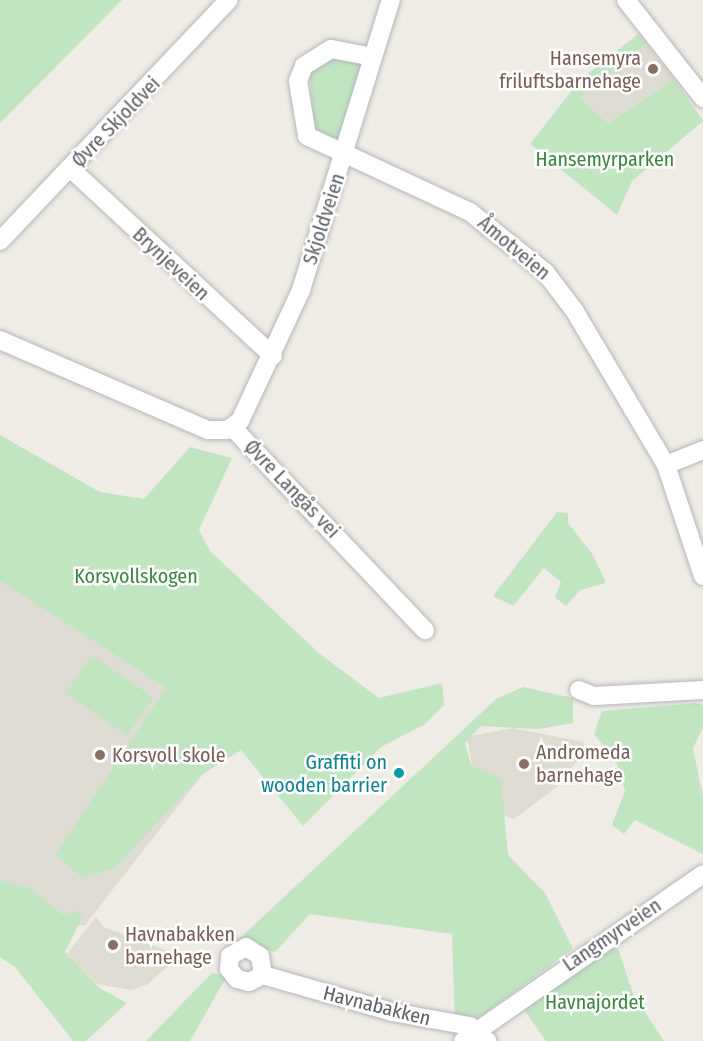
<!DOCTYPE html>
<html>
<head>
<meta charset="utf-8">
<style>
  body { margin:0 }
  #map { position:relative; width:703px; height:1041px; overflow:hidden; background:#eeece4; font-family:"Fira Sans Condensed",sans-serif }
  div>[style] { position:absolute }
  .education>* { inset:0; background:#dedbd2 }
  .green>* { inset:0; background:#c1e5c1; transform-origin:0 0 }
  .roads { filter:drop-shadow(0 0 2px #b4b6ba) drop-shadow(0 0 2px #b4b6ba) }
  .minor>* { height:18px; margin:-9px; padding:0 9px; transform-origin:9px; border-radius:9px; background:#fff }
  .dots>* { width:16px; height:16px; translate:-50% -50%; box-sizing:border-box; border:3px solid #fff; border-radius:50% }
  span { translate:-50% -50%; white-space:nowrap; text-align:center; line-height:1.15; -webkit-text-stroke:5px #fff; paint-order:stroke }
  .education-label { font-size:20px; color:#785e54 }
  .right { translate:-100% -50%; text-align:right }
  .left { translate:0 -50%; text-align:left }
  .street-label { font-size:20px; color:#5c5f64 }
  .park-label { font-size:20px; color:#39863d }
  .culture-label { font-size:20px; color:#0d838f }
</style>
</head>
<body>
<div id="map">
  <div class="education">
    <div style="clip-path:polygon(646px 44px,674px 79px,608px 123px,580px 96px)"></div>
    <div style="clip-path:polygon(0 581px,191px 704px,203px 774px,85px 925px,45px 928px,0 902px)"></div>
    <div style="clip-path:polygon(513px 728px,583px 742px,585px 750px,558px 786px,514px 819px,480px 809px,467px 737px)"></div>
    <div style="clip-path:polygon(96px 917px,104px 927px,176px 954px,176px 959px,148px 984px,131px 990px,97px 984px,67px 954px)"></div>
  </div>
  <div class="green">
    <div style="clip-path:polygon(0 0,122px 0,0 123px)"></div>
    <div style="clip-path:polygon(638px 34px,646px 44px,580px 97px,608px 123px,674px 79px,703px 121px,632px 181px,617px 215px,530px 144px,580px 80px)"></div>
    <div style="clip-path:polygon(332px 53px,362px 59px,363px 67px,339px 144px,315px 133px,309px 70px)"></div>
    <div style="clip-path:polygon(0 435px,100px 492px,144px 499px,190px 447px,232px 458px,199px 530px,210px 551px,320px 654px,379px 698px,442px 683px,444px 705px,425px 724px,381px 747px,303px 826px,241px 750px,203px 774px,115px 868px,83px 878px,55px 855px,166px 688px,0 581px)"></div>
    <div style="clip-path:polygon(557px 512px,568px 513px,568px 523px,593px 555px,606px 583px,580px 590px,566px 606px,555px 597px,561px 582px,544px 568px,513px 606px,493px 596px)"></div>
    <div style="left:92px;top:655px;width:75px;height:46px;rotate:35deg"></div>
    <div style="clip-path:polygon(523px 687px,573px 698px,573px 723px,539px 729px,481px 726px,465px 743px,471px 765px,501px 779px,508px 855px,545px 893px,573px 949px,481px 1016px,455px 1021px,452px 934px,310px 914px,275px 952px,237px 941px,496px 699px)"></div>
    <div style="clip-path:polygon(696px 703px,703px 705px,703px 727px,693px 748px,703px 798px,703px 854px,635px 820px,624px 834px,612px 825px,625px 791px,616px 762px,594px 734px,602px 711px)"></div>
    <div style="clip-path:polygon(0 880px,30px 888px,63px 915px,76px 911px,83px 916px,65px 952px,101px 989px,127px 1003px,86px 1041px,73px 1041px,15px 967px,0 957px)"></div>
    <div style="clip-path:polygon(616px 942px,633px 994px,664px 1041px,546px 1041px,522px 1007px)"></div>
    <div style="clip-path:polygon(212px 973px,227px 976px,190px 1041px,146px 1041px)"></div>
  </div>
  <div class="roads">
    <div class="minor">
      <div style="left:626px;top:0;width:125px;rotate:51.8deg"></div>
      <div style="left:373px;top:57px;width:43px;rotate:-169.2deg"></div>
      <div style="left:331px;top:49px;width:32px;rotate:148deg"></div>
      <div style="left:304px;top:66px;width:16px;rotate:112deg"></div>
      <div style="left:298px;top:81px;width:56px;rotate:80.7deg"></div>
      <div style="left:307px;top:136px;width:180px;rotate:25deg"></div>
      <div style="left:470px;top:212px;width:96px;rotate:38.7deg"></div>
      <div style="left:545px;top:272px;width:48px;rotate:52.7deg"></div>
      <div style="left:574px;top:310px;width:180px;rotate:59.3deg"></div>
      <div style="left:666px;top:465px;width:117px;rotate:71.6deg"></div>
      <div style="left:71px;top:169px;width:275px;rotate:42.8deg"></div>
      <div style="left:0;top:241px;width:332px;rotate:-46.5deg"></div>
      <div style="left:0;top:340px;width:227px;rotate:23.4deg"></div>
      <div style="left:208px;top:430px;width:19px"></div>
      <div style="left:227px;top:430px;width:16px;rotate:-35deg"></div>
      <div style="left:240px;top:421px;width:145px;rotate:-65deg"></div>
      <div style="left:301px;top:290px;width:304px;rotate:-72.8deg"></div>
      <div style="left:233px;top:428px;width:279px;rotate:46.5deg"></div>
      <div style="left:666px;top:465px;width:40px;rotate:-22deg"></div>
      <div style="left:579px;top:690px;width:16px;rotate:22deg"></div>
      <div style="left:594px;top:696px;width:109px;rotate:-3.2deg"></div>
      <div style="left:263px;top:975px;width:16px;rotate:153deg"></div>
      <div style="left:249px;top:982px;width:12px;rotate:-166deg"></div>
      <div style="left:237px;top:979px;width:13px;rotate:-129deg"></div>
      <div style="left:229px;top:969px;width:13px;rotate:-86deg"></div>
      <div style="left:230px;top:956px;width:18px;rotate:-29deg"></div>
      <div style="left:246px;top:947px;width:17px;rotate:33deg"></div>
      <div style="left:260px;top:956px;width:19px;rotate:81deg"></div>
      <div style="left:263px;top:975px;width:134px;rotate:16deg"></div>
      <div style="left:392px;top:1012px;width:79px;rotate:10.2deg"></div>
      <div style="left:470px;top:1026px;width:23px;rotate:41deg"></div>
      <div style="left:463px;top:1041px;width:292px;rotate:-34.8deg"></div>
    </div>
  </div>
  <div class="dots">
    <div style="left:653px;top:69px;background:#8d6e63"></div>
    <div style="left:100px;top:755px;background:#8d6e63"></div>
    <div style="left:524px;top:764px;background:#8d6e63"></div>
    <div style="left:399px;top:773px;background:#0f9aa8"></div>
    <div style="left:113px;top:945px;background:#8d6e63"></div>
  </div>
  <div class="education-label">
    <span class="right" style="left:641px;top:70px">Hansemyra<br>friluftsbarnehage</span>
    <span class="left" style="left:536px;top:764px">Andromeda<br>barnehage</span>
    <span class="left" style="left:112px;top:755px">Korsvoll skole</span>
    <span class="left" style="left:125px;top:946px">Havnabakken<br>barnehage</span>
  </div>
  <div class="street-label">
    <span style="left:116px;top:122px;rotate:-46deg">Øvre Skjoldvei</span>
    <span style="left:324px;top:219px;rotate:-72deg">Skjoldveien</span>
    <span style="left:514px;top:248px;rotate:40deg">Åmotveien</span>
    <span style="left:171px;top:264px;rotate:43deg">Brynjeveien</span>
    <span style="left:292px;top:489px;rotate:46deg">Øvre Langås vei</span>
    <span style="left:612px;top:935px;rotate:-34deg">Langmyrveien</span>
    <span style="left:377px;top:1006px;rotate:14deg">Havnabakken</span>
  </div>
  <div class="park-label">
    <span style="left:605px;top:159px">Hansemyrparken</span>
    <span style="left:136px;top:576px">Korsvollskogen</span>
    <span style="left:595px;top:1002px">Havnajordet</span>
  </div>
  <div class="culture-label">
    <span class="right" style="left:387px;top:774px">Graffiti on<br>wooden barrier</span>
  </div>
</div>
</body>
</html>
